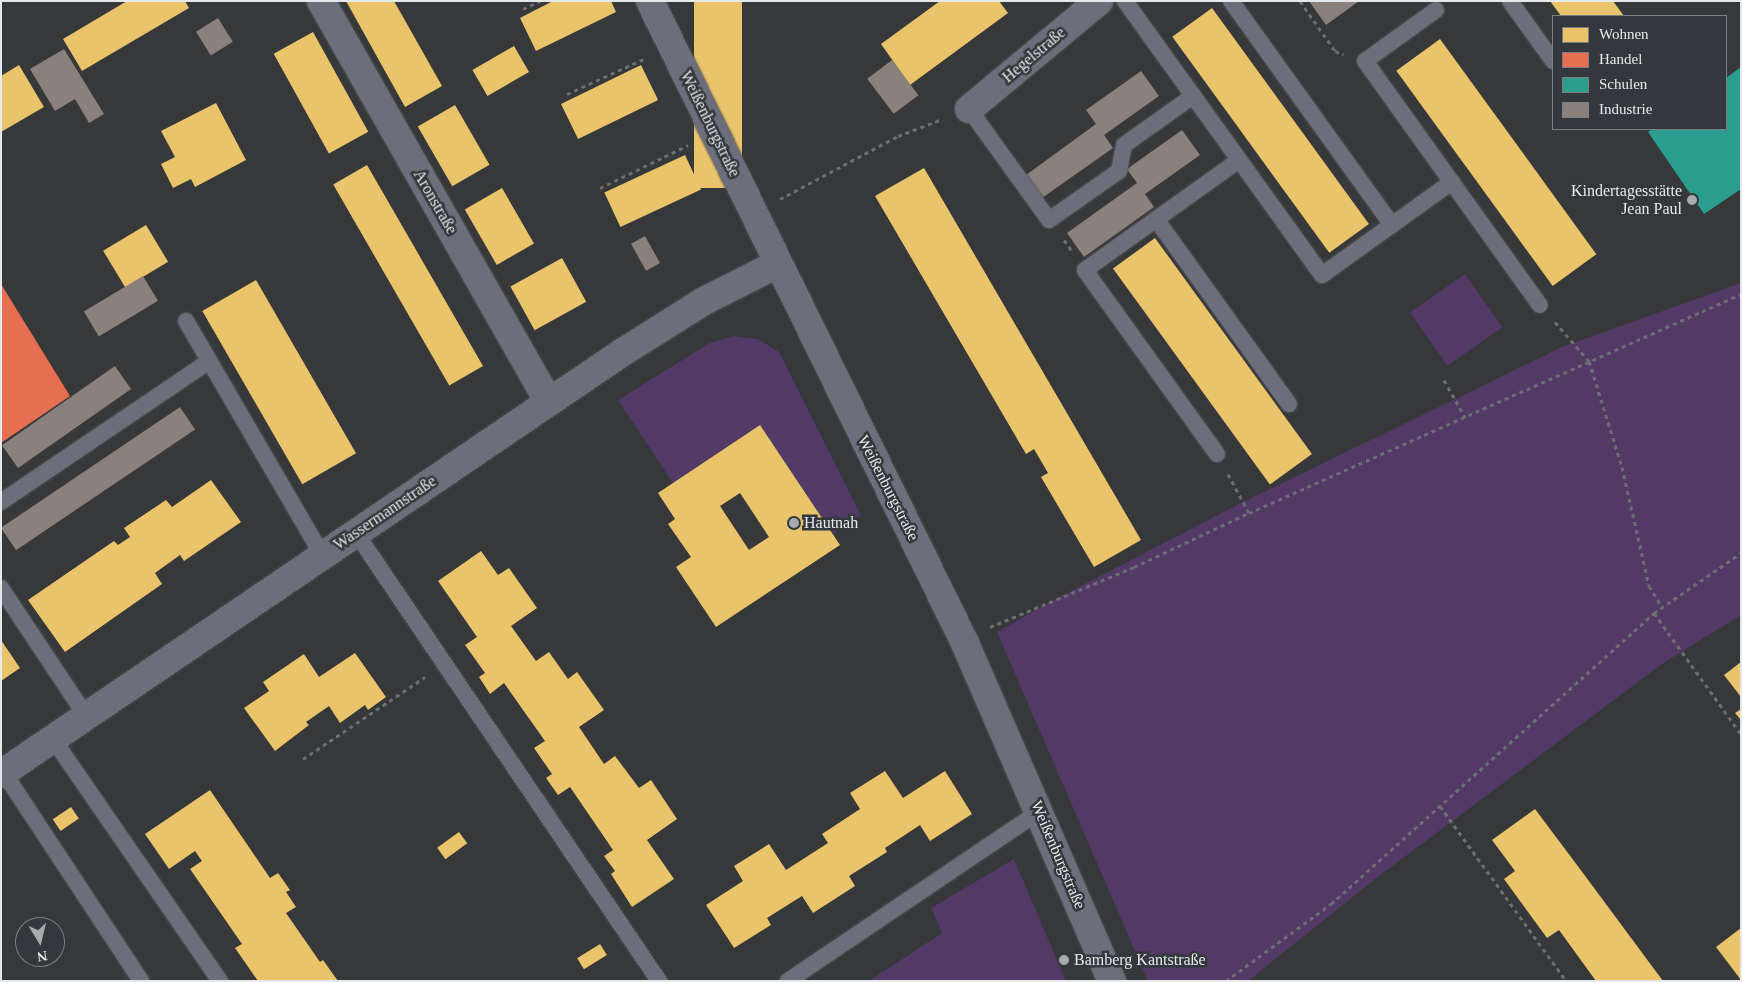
<!DOCTYPE html>
<html>
<head>
<meta charset="utf-8">
<style>
  body { margin:0 }
  #map { position:relative; width:1742px; height:982px; overflow:hidden; background:#36383a; font-family:"Times New Roman",serif }
  div>[style] { position:absolute }
  .green>* { inset:0; background:#533966; transform-origin:0 0 }
  .homes>* { inset:0; background:#e9c46a; transform-origin:0 0 }
  .shops>* { inset:0; background:#e76f51 }
  .schools>* { inset:0; background:#2a9d8f }
  .industry>* { inset:0; background:#8a817c; transform-origin:0 0 }
  .path>* { height:3px; margin-top:-1.5px; transform-origin:0; background:repeating-linear-gradient(90deg,#6c6e76 0 4px,transparent 0 8px) }
  .roads { filter:drop-shadow(0 0 1px #535455) drop-shadow(0 0 1px #535455) }
  .service>* { height:16px; margin:-8px; padding:0 8px; transform-origin:8px; border-radius:8px; background:#6c6f7b }
  .minor>* { height:28px; margin:-14px; padding:0 14px; transform-origin:14px; border-radius:14px; background:#6c6f7b }
  .dots>* { width:14px; height:14px; translate:-50% -50%; box-sizing:border-box; border:2px solid #34383c; border-radius:50% }
  span { translate:-50% -50%; white-space:nowrap; text-align:center; line-height:1.15; -webkit-text-stroke:5px #34383c; paint-order:stroke }
  .street-label { font-size:16px; color:#e6e9eb }
  .poi-label { font-size:16px; color:#e6e9eb }
  .right { translate:-100% -50%; text-align:right }
  .left { translate:0 -50%; text-align:left }
  .frame { position:absolute; inset:0; border:2px solid #e6e9eb; pointer-events:none }
  .legend { position:absolute; left:1552px; top:15px; width:175px; height:115px; box-sizing:border-box; background:#34383c; border:1px solid #7b7f82; margin:0; padding:6px 9px; list-style:none; font-size:15px; color:#e6e9eb }
  .legend li { display:flex; align-items:center; gap:10px; height:25px }
  .legend b { width:25px; border:1px solid #7b7f82 }
  .north { position:absolute; left:15px; top:917px; width:50px; height:50px; box-sizing:border-box; background:#34383c; border:1px solid #7b7f82; border-radius:50%; rotate:171deg; font-size:14px; font-weight:700; line-height:20px; text-align:center; color:#e6e9eb }
  .north::after { content:''; display:block; margin:auto; width:18px; height:22px; background:#a8abad; clip-path:polygon(50% 0,100% 100%,50% 72%,0 100%) }
</style>
</head>
<body>
<div id="map">
  <div class="green">
    <div style="left:1465px;top:274px;width:65px;height:67px;rotate:55deg"></div>
    <div style="clip-path:polygon(1741px 283px,1741px 615px,1662px 664px,1379px 876px,1248px 981px,1148px 981px,997px 632px,1054px 600px,1243px 502px,1562px 347px)"></div>
    <div style="clip-path:polygon(734px 336px,758px 339px,779px 352px,861px 515px,833px 534px,760px 425px,673px 483px,618px 400px,710px 343px)"></div>
    <div style="clip-path:polygon(1014px 859px,1066px 981px,869px 981px,942px 933px,931px 908px)"></div>
  </div>
  <div class="homes">
    <div style="clip-path:polygon(127px 1px,185px 1px,189px 8px,82px 71px,63px 39px)"></div>
    <div style="clip-path:polygon(346px 1px,394px 1px,442px 86px,405px 107px)"></div>
    <div style="clip-path:polygon(553px 1px,611px 1px,616px 12px,536px 51px,520px 18px)"></div>
    <div style="left:694px;top:1px;width:48px;height:187px"></div>
    <div style="clip-path:polygon(940px 1px,999px 1px,1008px 13px,910px 85px,881px 44px)"></div>
    <div style="clip-path:polygon(1550px 1px,1613px 1px,1624px 16px,1561px 16px)"></div>
    <div style="left:1212px;top:8px;width:267px;height:49px;rotate:54deg"></div>
    <div style="left:313px;top:32px;width:114px;height:45px;rotate:61deg"></div>
    <div style="left:1440px;top:39px;width:266px;height:54px;rotate:54deg"></div>
    <div style="left:514px;top:46px;width:30px;height:48px;rotate:60deg"></div>
    <div style="clip-path:polygon(19px 65px,44px 107px,1px 132px,1px 76px)"></div>
    <div style="left:641px;top:65px;width:39px;height:89px;rotate:64deg"></div>
    <div style="clip-path:polygon(216px 103px,246px 160px,195px 187px,191px 179px,173px 188px,161px 164px,175px 157px,161px 131px)"></div>
    <div style="left:455px;top:105px;width:69px;height:43px;rotate:60deg"></div>
    <div style="left:685px;top:155px;width:38px;height:89px;rotate:65deg"></div>
    <div style="left:367px;top:165px;width:232px;height:39px;rotate:60deg"></div>
    <div style="clip-path:polygon(924px 168px,1141px 540px,1094px 567px,1041px 477px,1048px 473px,1034px 449px,1026px 454px,875px 196px)"></div>
    <div style="left:502px;top:188px;width:64px;height:43px;rotate:60deg"></div>
    <div style="left:146px;top:225px;width:43px;height:50px;rotate:59deg"></div>
    <div style="left:1155px;top:238px;width:267px;height:52px;rotate:54deg"></div>
    <div style="left:562px;top:258px;width:50px;height:59px;rotate:61deg"></div>
    <div style="left:256px;top:280px;width:200px;height:62px;rotate:60deg"></div>
    <div style="clip-path:polygon(evenodd,760px 425px,840px 545px,716px 627px,676px 567px,691px 557px,668px 524px,675px 519px,658px 493px,760px 425px,740px 493px,769px 537px,749px 550px,720px 506px,740px 493px)"></div>
    <div style="clip-path:polygon(211px 480px,241px 522px,184px 561px,180px 555px,155px 573px,162px 584px,65px 652px,28px 600px,114px 541px,118px 545px,130px 537px,124px 528px,166px 500px,172px 507px)"></div>
    <div style="clip-path:polygon(481px 551px,498px 575px,509px 568px,537px 608px,511px 626px,536px 661px,549px 652px,568px 679px,577px 672px,604px 710px,579px 727px,604px 764px,615px 756px,639px 788px,651px 780px,677px 819px,647px 840px,674px 879px,632px 907px,611px 874px,615px 871px,604px 856px,613px 850px,570px 787px,558px 795px,546px 778px,552px 774px,534px 748px,545px 741px,504px 683px,490px 694px,479px 677px,485px 673px,465px 645px,477px 637px,438px 581px)"></div>
    <div style="clip-path:polygon(1px 640px,20px 668px,1px 681px)"></div>
    <div style="clip-path:polygon(355px 653px,386px 697px,368px 710px,365px 705px,340px 723px,329px 706px,306px 722px,309px 725px,275px 751px,244px 708px,269px 691px,263px 682px,304px 654px,319px 677px)"></div>
    <div style="clip-path:polygon(1741px 662px,1741px 697px,1724px 675px)"></div>
    <div style="clip-path:polygon(1741px 709px,1741px 720px,1735px 713px)"></div>
    <div style="clip-path:polygon(885px 771px,903px 798px,945px 771px,972px 814px,930px 841px,920px 825px,885px 848px,887px 852px,849px 876px,855px 886px,813px 913px,802px 896px,767px 918px,771px 925px,734px 948px,706px 905px,743px 881px,734px 866px,769px 844px,786px 870px,828px 843px,822px 834px,860px 809px,850px 793px)"></div>
    <div style="clip-path:polygon(210px 790px,270px 878px,278px 873px,290px 890px,286px 892px,296px 907px,286px 913px,320px 962px,323px 960px,338px 981px,258px 981px,235px 948px,242px 944px,190px 869px,202px 861px,195px 851px,169px 869px,145px 834px)"></div>
    <div style="left:71px;top:807px;width:14px;height:22px;rotate:56deg"></div>
    <div style="clip-path:polygon(1535px 809px,1580px 869px,1663px 981px,1596px 981px,1559px 930px,1547px 938px,1504px 879px,1515px 871px,1492px 840px)"></div>
    <div style="left:459px;top:832px;width:14px;height:27px;rotate:54deg"></div>
    <div style="clip-path:polygon(1741px 928px,1741px 980px,1716px 947px)"></div>
    <div style="left:600px;top:944px;width:13px;height:27px;rotate:58deg"></div>
  </div>
  <div class="shops">
    <div style="clip-path:polygon(1px 284px,70px 396px,1px 443px)"></div>
  </div>
  <div class="schools">
    <div style="clip-path:polygon(1741px 67px,1741px 189px,1704px 214px,1648px 132px,1652px 129px,1726px 129px,1726px 78px)"></div>
  </div>
  <div class="industry">
    <div style="clip-path:polygon(1309px 1px,1359px 1px,1326px 25px)"></div>
    <div style="left:218px;top:18px;width:28px;height:26px;rotate:58deg"></div>
    <div style="clip-path:polygon(64px 49px,104px 114px,89px 123px,75px 99px,55px 111px,30px 69px)"></div>
    <div style="left:892px;top:60px;width:44px;height:31px;rotate:53deg"></div>
    <div style="clip-path:polygon(1141px 71px,1159px 96px,1104px 135px,1113px 148px,1042px 198px,1026px 175px,1096px 124px,1086px 110px)"></div>
    <div style="clip-path:polygon(1182px 130px,1200px 155px,1145px 194px,1154px 207px,1084px 257px,1067px 233px,1137px 183px,1127px 169px)"></div>
    <div style="left:645px;top:236px;width:31px;height:16px;rotate:61deg"></div>
    <div style="left:143px;top:276px;width:29px;height:69px;rotate:59deg"></div>
    <div style="left:115px;top:366px;width:28px;height:138px;rotate:55deg"></div>
    <div style="left:180px;top:407px;width:27px;height:216px;rotate:56deg"></div>
  </div>
  <div class="path">
    <div style="left:1300px;top:1px;width:61px;rotate:55deg"></div>
    <div style="left:1335px;top:51px;width:9px;rotate:21deg"></div>
    <div style="left:523px;top:9px;width:19px;rotate:-25deg"></div>
    <div style="left:567px;top:94px;width:87px;rotate:-24.5deg"></div>
    <div style="left:600px;top:188px;width:98px;rotate:-26deg"></div>
    <div style="left:780px;top:199px;width:134px;rotate:-28.1deg"></div>
    <div style="left:898px;top:136px;width:47px;rotate:-21.1deg"></div>
    <div style="left:1064px;top:240px;width:14px;rotate:54deg"></div>
    <div style="left:1555px;top:322px;width:52px;rotate:48.9deg"></div>
    <div style="left:1589px;top:361px;width:111px;rotate:72.7deg"></div>
    <div style="left:1622px;top:467px;width:122px;rotate:77.2deg"></div>
    <div style="left:1649px;top:586px;width:25px;rotate:58deg"></div>
    <div style="left:1444px;top:380px;width:43px;rotate:60.4deg"></div>
    <div style="left:1228px;top:474px;width:44px;rotate:61.7deg"></div>
    <div style="left:1654px;top:613px;width:149px;rotate:54.3deg"></div>
    <div style="left:990px;top:627px;width:156px;rotate:-22.6deg"></div>
    <div style="left:1134px;top:567px;width:127px;rotate:-25.2deg"></div>
    <div style="left:1249px;top:513px;width:539px;rotate:-23.99deg"></div>
    <div style="left:303px;top:759px;width:147px;rotate:-33.9deg"></div>
    <div style="left:1440px;top:806px;width:216px;rotate:54.2deg"></div>
    <div style="left:1226px;top:981px;width:130px;rotate:-36.3deg"></div>
    <div style="left:1331px;top:904px;width:435px;rotate:-42deg"></div>
    <div style="left:1654px;top:613px;width:106px;rotate:-34.6deg"></div>
  </div>
  <div class="roads">
    <div class="service">
      <div style="left:1125px;top:1px;width:337px;rotate:54.3deg"></div>
      <div style="left:1322px;top:275px;width:160px;rotate:-35.6deg"></div>
      <div style="left:1231px;top:1px;width:276px;rotate:54.3deg"></div>
      <div style="left:1510px;top:1px;width:74px;rotate:54.4deg"></div>
      <div style="left:1436px;top:10px;width:87px;rotate:144.3deg"></div>
      <div style="left:1365px;top:61px;width:300px;rotate:54.4deg"></div>
      <div style="left:969px;top:109px;width:137px;rotate:54.2deg"></div>
      <div style="left:1049px;top:220px;width:85px;rotate:-35deg"></div>
      <div style="left:1119px;top:171px;width:26px;rotate:-79deg"></div>
      <div style="left:1124px;top:145px;width:85px;rotate:-35.4deg"></div>
      <div style="left:1156px;top:219px;width:228px;rotate:54.3deg"></div>
      <div style="left:186px;top:321px;width:272px;rotate:59.8deg"></div>
      <div style="left:1217px;top:454px;width:226px;rotate:-125.7deg"></div>
      <div style="left:1085px;top:270px;width:189px;rotate:-35.5deg"></div>
      <div style="left:1px;top:502px;width:251px;rotate:-34.1deg"></div>
      <div style="left:356px;top:533px;width:541px;rotate:55.93deg"></div>
      <div style="left:1px;top:588px;width:154px;rotate:56.4deg"></div>
      <div style="left:53px;top:739px;width:294px;rotate:55.4deg"></div>
      <div style="left:4px;top:773px;width:249px;rotate:56.6deg"></div>
      <div style="left:788px;top:981px;width:303px;rotate:-34deg"></div>
    </div>
    <div class="minor">
      <div style="left:321px;top:1px;width:461px;rotate:60.4deg"></div>
      <div style="left:650px;top:1px;width:713px;rotate:63.87deg"></div>
      <div style="left:964px;top:641px;width:371px;rotate:66.5deg"></div>
      <div style="left:969px;top:109px;width:169px;rotate:-39.7deg"></div>
      <div style="left:1px;top:774px;width:752px;rotate:-34.16deg"></div>
      <div style="left:623px;top:352px;width:96px;rotate:-32.2deg"></div>
      <div style="left:704px;top:301px;width:82px;rotate:-26.9deg"></div>
    </div>
  </div>
  <div class="dots">
    <div style="left:1692px;top:200px;background:#a8abad"></div>
    <div style="left:794px;top:523px;background:#a8abad"></div>
    <div style="left:1064px;top:960px;background:#a8abad"></div>
  </div>
  <div class="street-label">
    <span style="left:1034px;top:55px;rotate:-40deg">Hegelstraße</span>
    <span style="left:710px;top:124px;rotate:64deg">Weißenburgstraße</span>
    <span style="left:435px;top:202px;rotate:60deg">Aronstraße</span>
    <span style="left:888px;top:488px;rotate:63deg">Weißenburgstraße</span>
    <span style="left:385px;top:513px;rotate:-34deg">Wassermannstraße</span>
    <span style="left:1058px;top:855px;rotate:67deg">Weißenburgstraße</span>
  </div>
  <div class="poi-label">
    <span class="right" style="left:1682px;top:200px">Kindertagesstätte<br>Jean Paul</span>
    <span class="left" style="left:804px;top:523px">Hautnah</span>
    <span class="left" style="left:1074px;top:960px">Bamberg Kantstraße</span>
  </div>
  <div class="frame"></div>
  <ul class="legend">
  <li><b style="height:14px;background:#e9c46a"></b>Wohnen</li>
  <li><b style="height:14px;background:#e76f51"></b>Handel</li>
  <li><b style="height:14px;background:#2a9d8f"></b>Schulen</li>
  <li><b style="height:14px;background:#8a817c"></b>Industrie</li>
  </ul>
  <div class="north">N</div>
</div>
</body>
</html>
